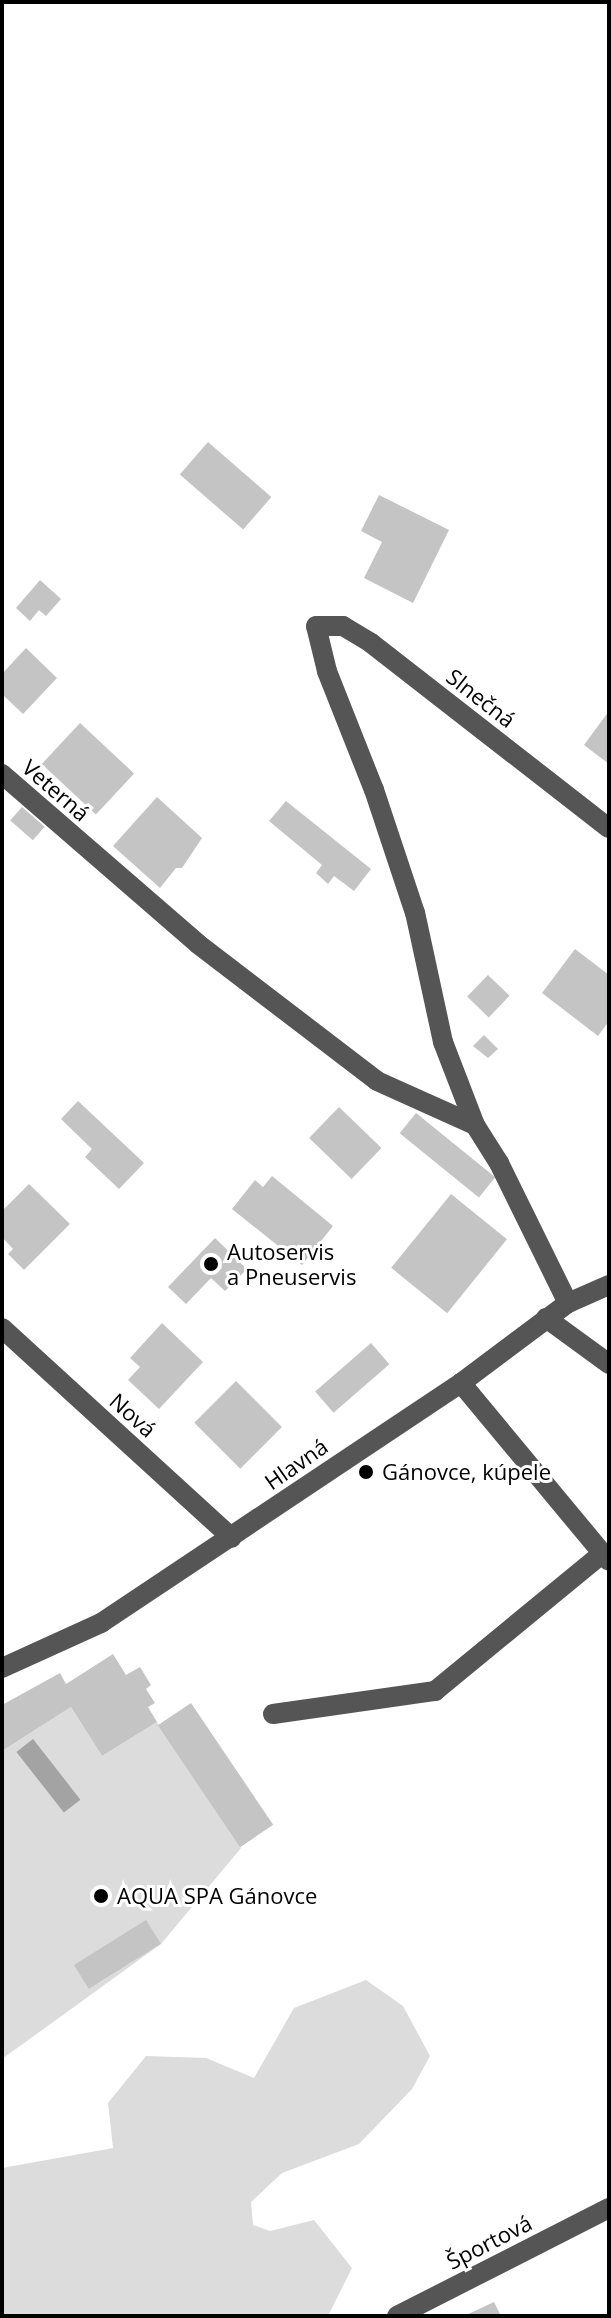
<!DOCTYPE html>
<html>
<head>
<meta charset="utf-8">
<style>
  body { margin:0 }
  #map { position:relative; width:611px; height:2318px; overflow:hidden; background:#fff; font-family:"Open Sans",sans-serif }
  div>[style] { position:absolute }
  .green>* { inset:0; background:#dcdcdc }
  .water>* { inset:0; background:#a3a3a3; transform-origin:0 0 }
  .building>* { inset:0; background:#c4c4c4; transform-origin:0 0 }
  .minor>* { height:20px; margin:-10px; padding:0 10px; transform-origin:10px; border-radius:10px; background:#555 }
  .dots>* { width:22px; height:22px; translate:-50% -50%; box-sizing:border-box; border:4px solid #fff; border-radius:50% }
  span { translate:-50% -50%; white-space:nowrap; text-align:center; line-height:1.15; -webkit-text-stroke:6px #fff; paint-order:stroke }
  .street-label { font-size:22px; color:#000 }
  .poi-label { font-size:22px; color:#000 }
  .left { translate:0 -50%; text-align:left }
  .frame { position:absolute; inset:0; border:4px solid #000; pointer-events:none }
</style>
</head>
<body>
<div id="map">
  <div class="green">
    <div style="clip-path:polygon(71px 1707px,102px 1756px,157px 1722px,241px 1848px,161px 1944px,2px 2059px,2px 1751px)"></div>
    <div style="clip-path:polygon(366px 1980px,403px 2006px,430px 2056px,412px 2089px,359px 2144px,282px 2173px,251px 2202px,253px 2225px,270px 2231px,314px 2220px,352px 2268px,328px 2316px,2px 2316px,2px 2168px,113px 2148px,108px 2103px,146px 2056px,206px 2058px,254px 2078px,294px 2008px)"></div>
  </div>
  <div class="water">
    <div style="left:33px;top:1739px;width:77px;height:21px;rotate:52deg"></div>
  </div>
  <div class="building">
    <div style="left:208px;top:442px;width:84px;height:43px;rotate:41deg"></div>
    <div style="clip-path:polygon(379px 495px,449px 530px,413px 603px,364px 578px,382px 542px,361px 531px)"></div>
    <div style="clip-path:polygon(40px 580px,61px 599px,46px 616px,39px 610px,30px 621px,16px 608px)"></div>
    <div style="clip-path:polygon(26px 648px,57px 678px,23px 714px,2px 694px,2px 674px)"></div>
    <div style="clip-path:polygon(609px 711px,609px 764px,584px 745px)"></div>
    <div style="left:80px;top:723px;width:74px;height:56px;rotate:43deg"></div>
    <div style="clip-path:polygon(157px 797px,202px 838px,182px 868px,176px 868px,160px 888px,113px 846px)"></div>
    <div style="clip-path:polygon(286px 801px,371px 869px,354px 891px,334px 876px,328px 884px,316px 873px,322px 865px,269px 821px)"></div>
    <div style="left:22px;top:807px;width:30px;height:18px;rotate:41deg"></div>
    <div style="clip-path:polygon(575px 949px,609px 975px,609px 1021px,598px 1036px,542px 993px)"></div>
    <div style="left:488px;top:975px;width:30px;height:30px;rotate:44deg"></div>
    <div style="clip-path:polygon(484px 1035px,498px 1049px,488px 1058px,473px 1046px)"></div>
    <div style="clip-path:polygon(78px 1101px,144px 1163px,119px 1189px,85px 1157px,92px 1149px,61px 1119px)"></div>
    <div style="left:339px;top:1107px;width:59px;height:43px;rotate:44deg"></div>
    <div style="left:416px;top:1113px;width:102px;height:26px;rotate:39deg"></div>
    <div style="clip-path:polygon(272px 1176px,333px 1226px,302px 1265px,232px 1209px,255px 1180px,263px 1187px)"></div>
    <div style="clip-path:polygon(29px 1184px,70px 1224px,24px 1270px,8px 1254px,13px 1249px,2px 1237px,2px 1211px)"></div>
    <div style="left:451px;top:1194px;width:72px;height:95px;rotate:39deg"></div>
    <div style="clip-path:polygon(215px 1238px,247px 1269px,225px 1291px,211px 1278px,186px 1304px,168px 1287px)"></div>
    <div style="clip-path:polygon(162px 1323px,203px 1362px,159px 1409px,128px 1380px,140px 1367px,130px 1358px)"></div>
    <div style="left:371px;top:1343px;width:28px;height:74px;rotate:49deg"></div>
    <div style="left:236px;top:1381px;width:65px;height:59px;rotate:45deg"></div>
    <div style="clip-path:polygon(113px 1654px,126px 1675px,140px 1667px,151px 1685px,146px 1689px,155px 1703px,148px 1707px,157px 1722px,102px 1756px,71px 1707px,2px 1751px,2px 1705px,60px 1673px,66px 1684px)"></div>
    <div style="left:191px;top:1703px;width:147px;height:40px;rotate:56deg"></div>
    <div style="left:146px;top:1920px;width:28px;height:85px;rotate:58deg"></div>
    <div style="clip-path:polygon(494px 2302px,501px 2316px,464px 2316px)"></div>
  </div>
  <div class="minor">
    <div style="left:2px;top:774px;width:259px;rotate:40.9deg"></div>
    <div style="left:198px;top:944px;width:225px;rotate:37.4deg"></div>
    <div style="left:377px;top:1081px;width:107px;rotate:24.2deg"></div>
    <div style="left:475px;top:1125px;width:45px;rotate:57.7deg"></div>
    <div style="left:499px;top:1163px;width:156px;rotate:63.8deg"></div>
    <div style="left:475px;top:1125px;width:89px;rotate:-111.1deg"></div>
    <div style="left:443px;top:1042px;width:132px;rotate:-102.2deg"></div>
    <div style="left:415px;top:913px;width:130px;rotate:-108.4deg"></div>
    <div style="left:374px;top:790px;width:128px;rotate:-111.6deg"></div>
    <div style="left:327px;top:671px;width:46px;rotate:-103.7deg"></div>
    <div style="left:316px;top:626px;width:27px"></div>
    <div style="left:343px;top:626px;width:33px;rotate:31deg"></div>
    <div style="left:371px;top:643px;width:301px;rotate:37.9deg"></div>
    <div style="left:546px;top:1318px;width:78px;rotate:36.1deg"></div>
    <div style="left:2px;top:1328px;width:311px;rotate:42.4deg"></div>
    <div style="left:461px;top:1383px;width:231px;rotate:50.3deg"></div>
    <div style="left:2px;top:1668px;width:109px;rotate:-24.4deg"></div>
    <div style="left:101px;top:1623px;width:433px;rotate:-33.7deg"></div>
    <div style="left:461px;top:1383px;width:134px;rotate:-36.8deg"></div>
    <div style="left:568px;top:1303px;width:45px;rotate:-23.7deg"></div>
    <div style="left:273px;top:1714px;width:164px;rotate:-8.1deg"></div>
    <div style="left:435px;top:1691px;width:217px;rotate:-39.4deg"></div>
    <div style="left:397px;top:2316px;width:238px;rotate:-27deg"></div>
  </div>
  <div class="dots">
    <div style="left:211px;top:1264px;background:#000"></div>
    <div style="left:366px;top:1472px;background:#000"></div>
    <div style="left:101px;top:1896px;background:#000"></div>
  </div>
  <div class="street-label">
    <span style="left:481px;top:698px;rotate:38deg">Slnečná</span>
    <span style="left:56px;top:790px;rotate:41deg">Veterná</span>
    <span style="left:133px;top:1415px;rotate:42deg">Nová</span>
    <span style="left:296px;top:1464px;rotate:-35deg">Hlavná</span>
    <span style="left:489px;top:2242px;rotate:-27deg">Športová</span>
  </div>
  <div class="poi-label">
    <span class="left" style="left:227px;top:1264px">Autoservis<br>a Pneuservis</span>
    <span class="left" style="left:382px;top:1472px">Gánovce, kúpele</span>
    <span class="left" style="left:117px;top:1896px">AQUA SPA Gánovce</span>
  </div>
  <div class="frame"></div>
</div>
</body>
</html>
